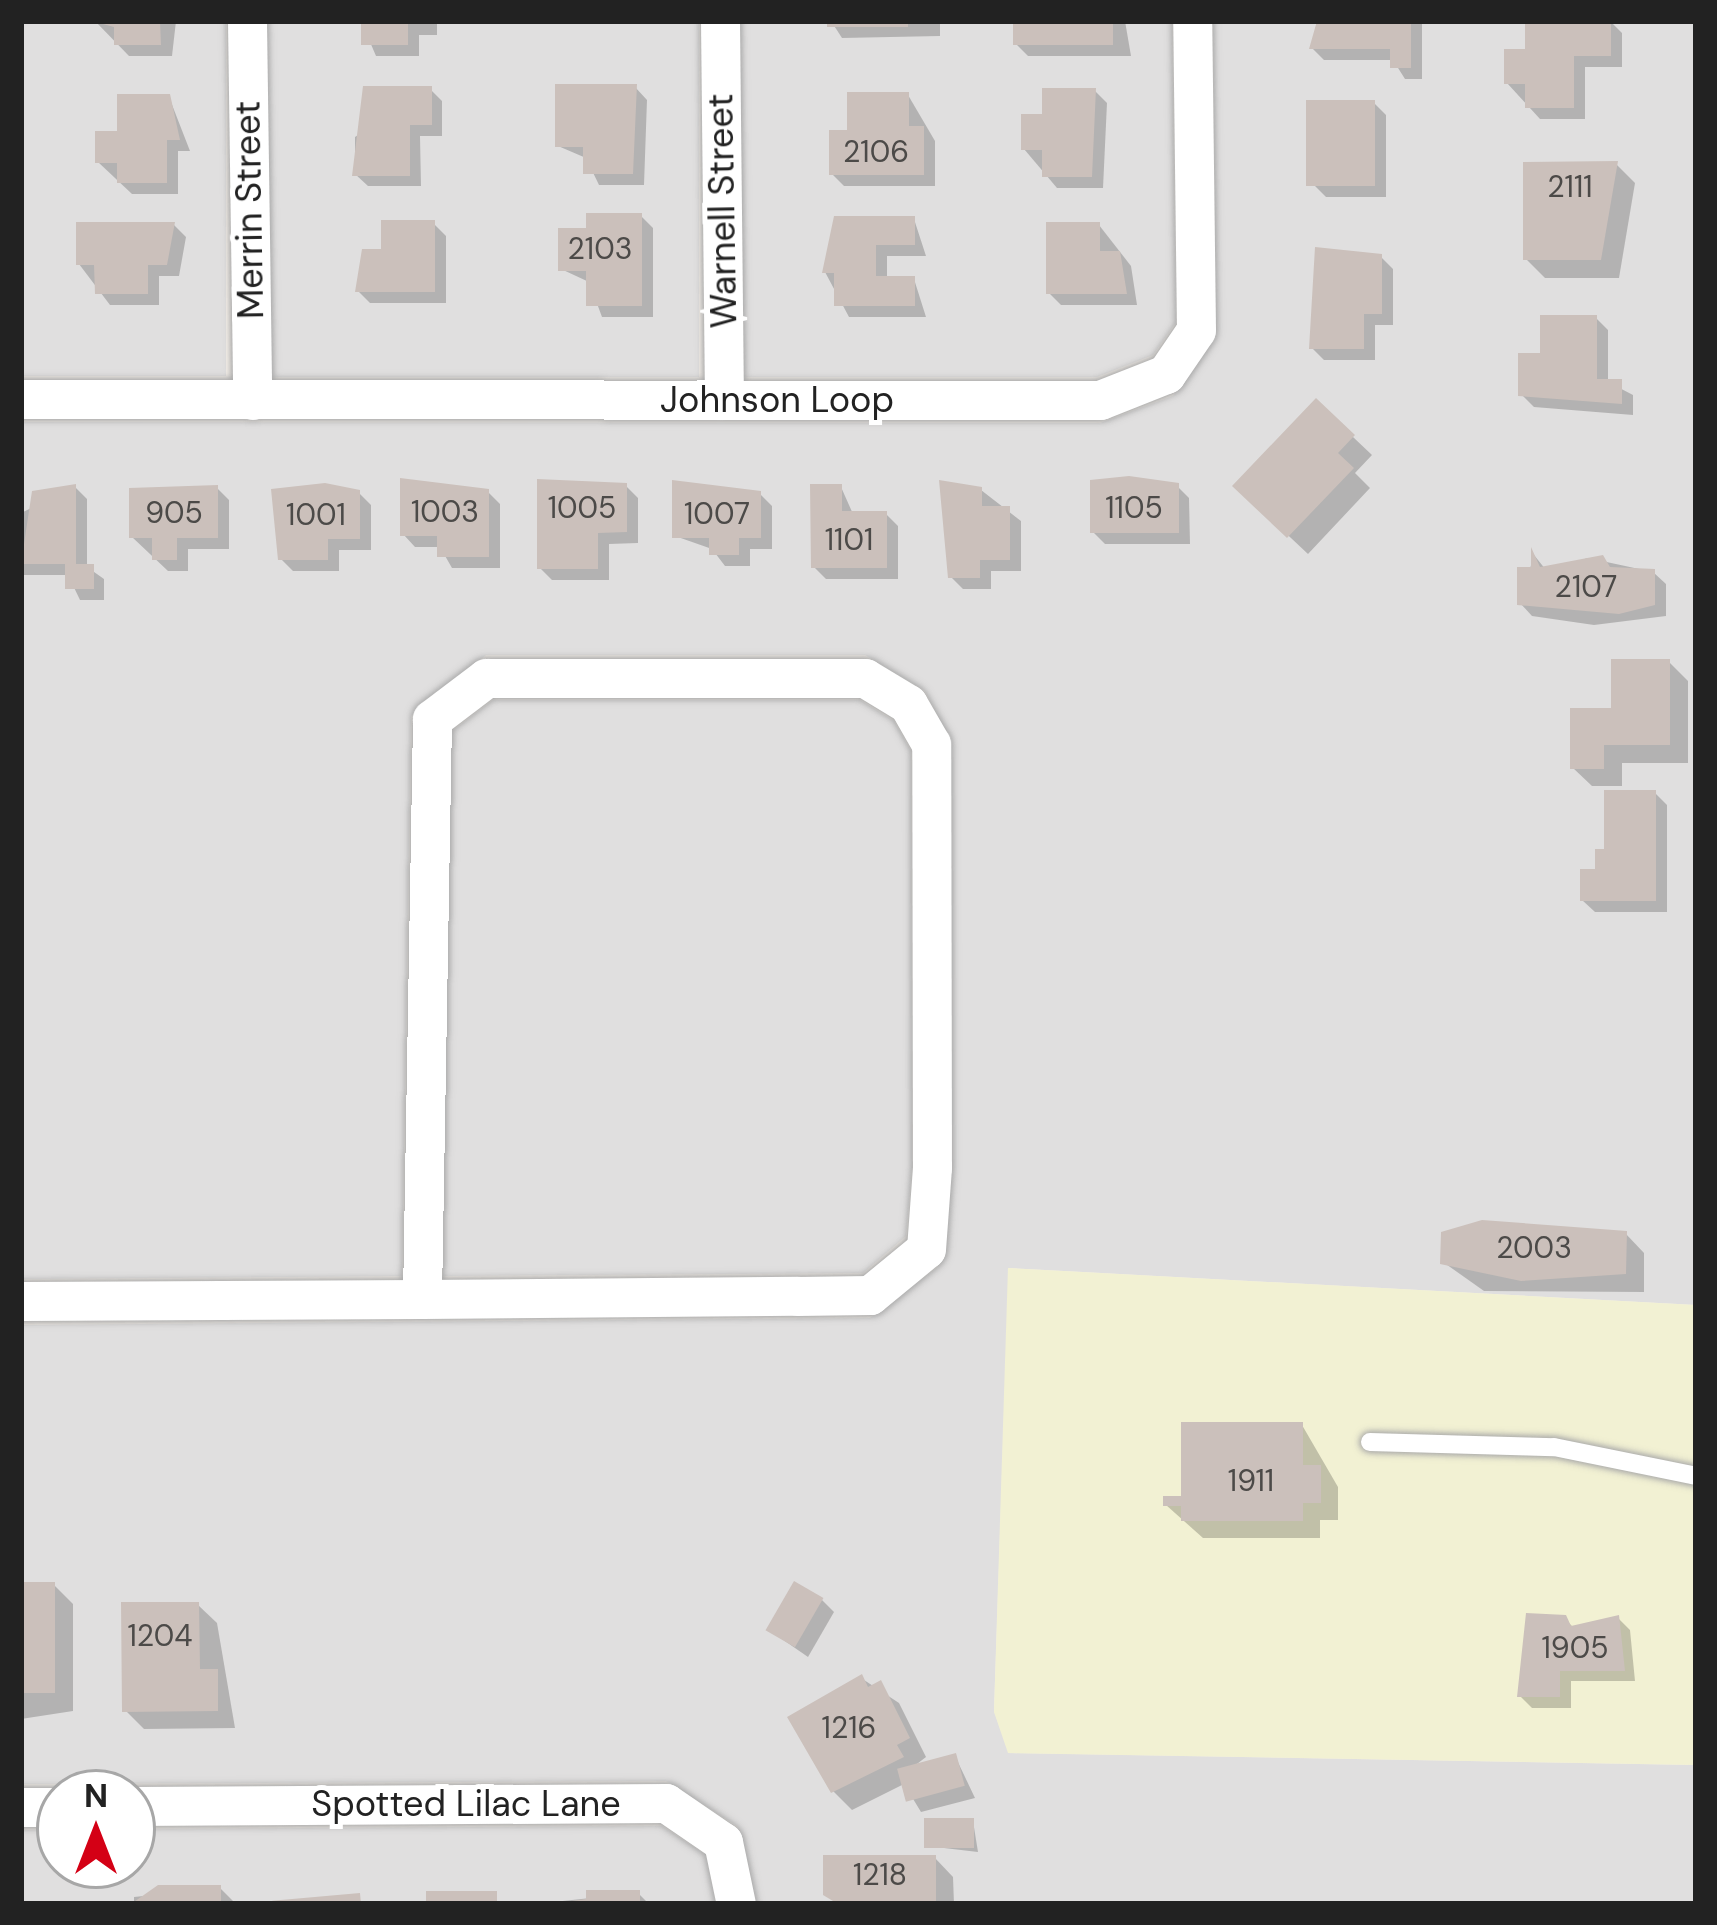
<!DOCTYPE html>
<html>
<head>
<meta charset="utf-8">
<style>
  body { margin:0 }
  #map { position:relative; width:1717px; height:1925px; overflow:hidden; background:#f3eee8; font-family:"DM Sans",sans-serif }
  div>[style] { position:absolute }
  .residential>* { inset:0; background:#e0dfdf; transform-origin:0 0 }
  .farmland>* { inset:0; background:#f2f1d3 }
  .shadow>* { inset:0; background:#0003 }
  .building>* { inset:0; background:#cbc0bb; transform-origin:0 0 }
  .roads { filter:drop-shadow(0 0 3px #a9a9a9) drop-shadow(0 0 3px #a9a9a9) }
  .service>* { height:18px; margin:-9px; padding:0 9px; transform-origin:9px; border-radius:9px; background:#fff }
  .minor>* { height:39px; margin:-19.5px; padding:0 19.5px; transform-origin:19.5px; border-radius:19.5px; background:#fff }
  span { translate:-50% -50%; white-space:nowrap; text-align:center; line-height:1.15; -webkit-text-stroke:10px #fff; paint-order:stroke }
  .number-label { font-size:30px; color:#4c4a48 }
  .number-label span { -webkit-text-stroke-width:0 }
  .street-label { font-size:36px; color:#222 }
  .frame { position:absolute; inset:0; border:24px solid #222; pointer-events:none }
  .north { position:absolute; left:36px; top:1769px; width:120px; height:120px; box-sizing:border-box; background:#fff; border:3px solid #a7a7a7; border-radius:50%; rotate:0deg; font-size:33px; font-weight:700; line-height:48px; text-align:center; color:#222 }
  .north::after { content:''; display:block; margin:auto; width:42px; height:54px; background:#d40015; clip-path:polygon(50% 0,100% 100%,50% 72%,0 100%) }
</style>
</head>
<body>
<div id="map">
  <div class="residential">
    <div style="left:21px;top:21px;width:205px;height:355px"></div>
    <div style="left:267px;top:21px;width:432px;height:356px"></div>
    <div style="clip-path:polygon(740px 21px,1172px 21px,1176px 322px,1153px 355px,1097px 377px,744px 377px)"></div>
    <div style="clip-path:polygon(1213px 21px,1696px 21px,1696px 1305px,1009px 1268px,994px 1711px,1009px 1753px,1696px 1765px,1696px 1904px,757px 1904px,737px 1826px,666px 1781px,21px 1784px,21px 1325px,870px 1318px,938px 1267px,952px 1168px,951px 743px,925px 691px,865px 655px,486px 655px,411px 716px,402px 1276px,21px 1279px,21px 422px,1100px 423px,1173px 396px,1216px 330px)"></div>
    <div style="clip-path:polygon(493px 700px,860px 700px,894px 721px,911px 751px,912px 1167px,906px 1236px,863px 1273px,443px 1276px,442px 795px,451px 732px)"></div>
    <div style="clip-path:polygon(662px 1826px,706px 1855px,716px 1904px,21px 1904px,21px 1830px,60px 1829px,60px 1865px,132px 1865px,132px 1829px)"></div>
  </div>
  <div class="farmland">
    <div style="clip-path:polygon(1008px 1268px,1696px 1305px,1696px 1765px,1008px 1753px,994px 1712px)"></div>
  </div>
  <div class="shadow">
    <div style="clip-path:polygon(95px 21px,176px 21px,172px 56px,129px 56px)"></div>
    <div style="clip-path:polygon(361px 21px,437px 21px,437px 35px,419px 35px,419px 56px,376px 56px)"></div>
    <div style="clip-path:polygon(831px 21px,940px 21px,940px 36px,842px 38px)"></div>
    <div style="clip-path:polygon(1043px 21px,1125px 21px,1131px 56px,1028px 56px,1016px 44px)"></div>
    <div style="clip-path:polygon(1317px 21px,1422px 21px,1422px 79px,1405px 79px,1393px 60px,1324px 60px,1312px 48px)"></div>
    <div style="clip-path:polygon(1528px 21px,1610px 21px,1622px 33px,1622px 67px,1585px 67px,1585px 119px,1540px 119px,1507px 83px,1528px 52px)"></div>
    <div style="clip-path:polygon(635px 87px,647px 100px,644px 185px,599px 185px,586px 158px,558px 146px)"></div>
    <div style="clip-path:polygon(430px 89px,442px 101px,442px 136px,420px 136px,421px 186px,368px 186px,355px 174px,355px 137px)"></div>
    <div style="clip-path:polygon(1095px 91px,1107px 103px,1103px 188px,1057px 188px,1024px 149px,1045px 117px)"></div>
    <div style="clip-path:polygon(908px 95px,935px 141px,935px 186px,844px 186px,832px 174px,850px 133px)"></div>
    <div style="clip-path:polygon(169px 97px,190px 151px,178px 151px,178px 194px,132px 194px,98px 162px)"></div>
    <div style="clip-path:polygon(1374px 103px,1386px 115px,1386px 197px,1326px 197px,1314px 185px)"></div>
    <div style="clip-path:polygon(1616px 164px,1635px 183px,1619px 278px,1545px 278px,1526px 259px)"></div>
    <div style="clip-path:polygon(641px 216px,653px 228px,653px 317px,602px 317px,589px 282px,561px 269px,589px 231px)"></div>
    <div style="clip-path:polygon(914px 219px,926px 256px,887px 256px,887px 279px,914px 279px,926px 317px,849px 317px,825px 272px)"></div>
    <div style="clip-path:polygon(434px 224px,446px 236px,446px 303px,370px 303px,358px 291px)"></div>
    <div style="clip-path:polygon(174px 225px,186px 237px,179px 276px,159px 276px,159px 305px,110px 305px,79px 264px)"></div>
    <div style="clip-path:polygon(1099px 225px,1131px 266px,1137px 305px,1061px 305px,1049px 293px)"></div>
    <div style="clip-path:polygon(1381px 257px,1393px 269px,1393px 325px,1375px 325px,1375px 360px,1324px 360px,1312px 348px)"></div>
    <div style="clip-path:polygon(1596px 318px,1608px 330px,1608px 382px,1633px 395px,1633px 415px,1534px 407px,1521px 394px,1543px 356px)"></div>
    <div style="clip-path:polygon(1316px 402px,1372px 455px,1355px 473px,1370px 488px,1308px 554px,1255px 504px)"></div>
    <div style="clip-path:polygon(403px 481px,488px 492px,500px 504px,500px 568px,452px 568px,440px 547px,415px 547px,403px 534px)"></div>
    <div style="clip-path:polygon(626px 486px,638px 498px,638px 543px,609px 544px,609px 580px,552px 580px,540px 568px)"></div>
    <div style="clip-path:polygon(1177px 486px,1189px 498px,1190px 544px,1105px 544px,1093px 532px)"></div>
    <div style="clip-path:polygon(75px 487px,87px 499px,87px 567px,104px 579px,104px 600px,80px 600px,68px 575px,21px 575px,21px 513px)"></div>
    <div style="clip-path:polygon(841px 487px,853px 514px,886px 514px,898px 526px,898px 579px,826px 579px,814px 567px)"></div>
    <div style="clip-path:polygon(217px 488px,229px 500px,229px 549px,188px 549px,188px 571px,168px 571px,132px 537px)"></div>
    <div style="clip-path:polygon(981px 490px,1021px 521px,1021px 571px,991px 571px,991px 589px,963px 589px,951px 577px)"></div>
    <div style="clip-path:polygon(359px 493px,371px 505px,371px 550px,339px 550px,339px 571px,293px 571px,281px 559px)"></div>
    <div style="clip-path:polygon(760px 494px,772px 506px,772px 549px,750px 549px,750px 566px,725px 566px,712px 549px,675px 536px)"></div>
    <div style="clip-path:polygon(1534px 555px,1546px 570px,1588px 558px,1653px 572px,1666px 584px,1666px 616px,1594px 625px,1532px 616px,1520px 603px)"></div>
    <div style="clip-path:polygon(1669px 662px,1688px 681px,1688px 763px,1622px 763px,1622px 786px,1592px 786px,1573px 768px)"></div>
    <div style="clip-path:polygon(1655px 793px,1667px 805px,1667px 912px,1595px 912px,1582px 900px)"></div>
    <div style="clip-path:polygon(1626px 1234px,1644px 1253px,1644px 1292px,1484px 1291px,1443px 1262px)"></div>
    <div style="clip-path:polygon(1302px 1425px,1338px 1487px,1338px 1520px,1320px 1520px,1320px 1538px,1203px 1538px,1166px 1505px)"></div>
    <div style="clip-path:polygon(21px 1585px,54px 1585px,73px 1604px,73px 1711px,21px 1719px)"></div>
    <div style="clip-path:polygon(822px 1600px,834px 1612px,808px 1657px,769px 1630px)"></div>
    <div style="clip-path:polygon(198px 1605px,217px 1623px,235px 1728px,144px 1729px,125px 1710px)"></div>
    <div style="clip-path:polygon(1564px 1618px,1574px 1628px,1618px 1618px,1630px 1630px,1635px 1681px,1571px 1681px,1571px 1708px,1532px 1708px,1520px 1696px)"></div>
    <div style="clip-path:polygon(861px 1678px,899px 1703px,926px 1757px,913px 1767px,955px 1756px,975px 1798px,921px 1812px,904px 1784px,852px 1810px,833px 1791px)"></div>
    <div style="clip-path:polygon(973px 1821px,978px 1852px,927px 1846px)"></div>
    <div style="clip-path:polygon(935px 1858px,953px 1877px,954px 1904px,837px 1904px,826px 1893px)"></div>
    <div style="clip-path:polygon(220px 1888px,236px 1904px,134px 1904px,134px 1897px)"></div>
    <div style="clip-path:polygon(638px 1893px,649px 1904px,553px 1904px,553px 1902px)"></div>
  </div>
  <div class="building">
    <div style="clip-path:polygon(92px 21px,160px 21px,161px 45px,114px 45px,114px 27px)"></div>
    <div style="left:361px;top:21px;width:47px;height:24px"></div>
    <div style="left:827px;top:21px;width:81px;height:6px"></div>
    <div style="left:1013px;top:21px;width:100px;height:24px"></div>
    <div style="clip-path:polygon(1317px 21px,1411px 21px,1411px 68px,1390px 68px,1390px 49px,1309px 49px)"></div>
    <div style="clip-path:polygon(1525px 21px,1611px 21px,1611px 56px,1574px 56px,1574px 108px,1525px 108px,1525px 84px,1504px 84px,1504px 49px,1525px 49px)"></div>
    <div style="clip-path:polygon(555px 84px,637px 84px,633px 174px,583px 174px,583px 147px,555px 147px)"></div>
    <div style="clip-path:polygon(363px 86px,432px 86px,432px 125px,410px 125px,410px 176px,352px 176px)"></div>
    <div style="clip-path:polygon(1042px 88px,1096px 88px,1092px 177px,1042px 177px,1042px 150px,1021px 150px,1021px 114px,1042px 114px)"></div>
    <div style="clip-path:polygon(847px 92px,909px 92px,909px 126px,924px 126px,924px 175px,829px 175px,829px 130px,847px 130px)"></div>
    <div style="clip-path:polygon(117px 94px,170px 94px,180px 140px,167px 140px,167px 183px,117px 183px,117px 163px,95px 163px,95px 131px,117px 131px)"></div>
    <div style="left:1306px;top:100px;width:69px;height:86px"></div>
    <div style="clip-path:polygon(1618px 161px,1601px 260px,1523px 260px,1523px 162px)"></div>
    <div style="clip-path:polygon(586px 213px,642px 213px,642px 306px,586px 306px,586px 271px,558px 271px,558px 228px,586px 228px)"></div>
    <div style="clip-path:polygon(834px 216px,915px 216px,915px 245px,876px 245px,876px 276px,915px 276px,915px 306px,834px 306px,834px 273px,822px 273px)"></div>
    <div style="clip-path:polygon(381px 220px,435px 220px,435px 292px,355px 292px,362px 249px,381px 249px)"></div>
    <div style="clip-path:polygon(76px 222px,175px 222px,167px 265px,148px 265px,148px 294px,95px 294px,94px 265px,76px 265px)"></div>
    <div style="clip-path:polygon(1046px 222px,1100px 222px,1100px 251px,1120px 251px,1127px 294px,1046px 294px)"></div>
    <div style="clip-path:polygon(1315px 247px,1382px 254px,1382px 314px,1364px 314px,1364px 349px,1309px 349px)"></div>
    <div style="clip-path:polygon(1540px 315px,1597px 315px,1597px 379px,1622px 379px,1622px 404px,1518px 396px,1518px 353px,1540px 353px)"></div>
    <div style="clip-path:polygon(1316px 398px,1355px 435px,1338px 453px,1354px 468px,1287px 538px,1232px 486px)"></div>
    <div style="clip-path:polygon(1129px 476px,1179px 483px,1179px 533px,1090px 533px,1090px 480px)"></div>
    <div style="clip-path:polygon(400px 478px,489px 489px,489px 557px,437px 557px,437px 536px,400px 536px)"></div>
    <div style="clip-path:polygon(537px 479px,627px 483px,627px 532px,598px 533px,598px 569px,537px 569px)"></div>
    <div style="clip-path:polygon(672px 480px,761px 491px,761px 538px,739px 538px,739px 555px,709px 555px,709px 538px,672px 538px)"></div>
    <div style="clip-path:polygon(939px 480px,982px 487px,982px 506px,1010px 506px,1010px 560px,980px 560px,980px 578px,948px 578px)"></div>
    <div style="clip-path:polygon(325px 483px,360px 490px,360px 539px,328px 539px,328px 560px,278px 560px,271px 489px)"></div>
    <div style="clip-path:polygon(76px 484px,76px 564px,94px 564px,94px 589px,65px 589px,65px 564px,21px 564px,32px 491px)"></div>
    <div style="clip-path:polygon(810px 484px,842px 484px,842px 511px,887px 511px,887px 568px,811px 568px)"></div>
    <div style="clip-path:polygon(218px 485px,218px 538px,177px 538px,177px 560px,152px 560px,152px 538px,129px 538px,129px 488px)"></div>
    <div style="clip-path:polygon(1531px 547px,1540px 567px,1603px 555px,1610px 567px,1655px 569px,1655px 605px,1619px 614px,1517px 605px,1517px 567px,1531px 567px)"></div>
    <div style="clip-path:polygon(1611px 659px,1670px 659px,1670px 745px,1604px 745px,1604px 769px,1570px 769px,1570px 708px,1611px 708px)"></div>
    <div style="clip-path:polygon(1604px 790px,1656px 790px,1656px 901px,1580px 901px,1580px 869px,1595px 869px,1595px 849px,1604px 849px)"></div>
    <div style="clip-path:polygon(1482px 1220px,1627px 1231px,1626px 1274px,1521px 1281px,1440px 1264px,1441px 1232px)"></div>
    <div style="clip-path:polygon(1181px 1422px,1303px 1422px,1303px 1465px,1321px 1465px,1321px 1503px,1303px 1503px,1303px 1521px,1181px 1521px,1181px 1506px,1163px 1506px,1163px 1496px,1181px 1496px)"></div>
    <div style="left:794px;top:1581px;width:34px;height:57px;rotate:30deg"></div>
    <div style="left:21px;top:1582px;width:34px;height:111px"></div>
    <div style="clip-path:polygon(121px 1602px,199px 1602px,200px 1669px,218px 1669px,218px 1711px,122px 1712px)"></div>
    <div style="clip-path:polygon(1526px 1613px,1566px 1615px,1571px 1626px,1619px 1615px,1625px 1671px,1560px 1671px,1560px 1697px,1517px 1697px)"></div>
    <div style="clip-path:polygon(862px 1674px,868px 1687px,881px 1680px,910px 1738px,897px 1745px,904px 1757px,831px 1793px,787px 1717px)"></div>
    <div style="left:956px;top:1753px;width:34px;height:61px;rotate:75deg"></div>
    <div style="left:924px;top:1818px;width:50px;height:30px"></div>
    <div style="clip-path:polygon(823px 1855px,936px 1855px,936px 1904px,838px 1904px,823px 1895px)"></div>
    <div style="clip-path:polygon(158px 1885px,221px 1885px,221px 1904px,131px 1904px)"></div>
    <div style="clip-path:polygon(586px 1890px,640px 1890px,640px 1904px,550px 1904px,586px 1899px)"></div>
    <div style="left:426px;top:1891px;width:71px;height:13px"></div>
    <div style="left:360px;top:1893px;width:11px;height:88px;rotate:85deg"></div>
  </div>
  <div class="roads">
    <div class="service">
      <div style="left:1370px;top:1442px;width:184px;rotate:1.6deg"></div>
      <div style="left:1554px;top:1447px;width:145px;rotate:11.5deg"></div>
    </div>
    <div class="minor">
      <div style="left:247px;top:21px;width:379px;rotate:89.2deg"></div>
      <div style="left:720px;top:21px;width:379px;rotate:89.4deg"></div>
      <div style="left:21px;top:399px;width:1079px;rotate:0.05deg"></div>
      <div style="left:1100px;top:400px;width:71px;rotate:-21.5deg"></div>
      <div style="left:1166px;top:374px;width:53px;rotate:-55.7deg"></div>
      <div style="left:1196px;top:330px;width:309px;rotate:-90.7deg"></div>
      <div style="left:21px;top:1301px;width:401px;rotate:-0.3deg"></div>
      <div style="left:422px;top:1299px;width:375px;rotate:-0.5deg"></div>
      <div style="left:797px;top:1296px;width:73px;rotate:-0.8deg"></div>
      <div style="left:870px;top:1295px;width:72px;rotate:-39.4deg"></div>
      <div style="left:926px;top:1249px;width:81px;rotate:-85.8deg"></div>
      <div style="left:932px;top:1168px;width:424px;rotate:-90.1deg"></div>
      <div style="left:931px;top:744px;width:46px;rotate:-119.9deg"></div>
      <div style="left:908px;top:704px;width:50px;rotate:-148.8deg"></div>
      <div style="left:865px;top:678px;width:379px;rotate:180deg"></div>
      <div style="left:486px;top:678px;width:68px;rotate:142.8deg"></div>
      <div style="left:432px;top:719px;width:580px;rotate:90.99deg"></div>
      <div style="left:132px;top:1806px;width:534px;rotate:-0.32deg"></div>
      <div style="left:666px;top:1803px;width:69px;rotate:34.4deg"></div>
      <div style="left:723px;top:1842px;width:63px;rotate:78.2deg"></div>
      <div style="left:21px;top:1807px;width:39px"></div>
    </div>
  </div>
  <div class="number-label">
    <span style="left:876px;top:152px">2106</span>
    <span style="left:1570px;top:187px">2111</span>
    <span style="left:600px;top:249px">2103</span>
    <span style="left:582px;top:508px">1005</span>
    <span style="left:1134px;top:508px">1105</span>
    <span style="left:445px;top:512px">1003</span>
    <span style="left:174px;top:513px">905</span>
    <span style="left:717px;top:514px">1007</span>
    <span style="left:316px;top:515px">1001</span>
    <span style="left:849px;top:540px">1101</span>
    <span style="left:1586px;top:587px">2107</span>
    <span style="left:1534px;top:1248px">2003</span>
    <span style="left:1251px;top:1481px">1911</span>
    <span style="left:160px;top:1636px">1204</span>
    <span style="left:1575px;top:1648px">1905</span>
    <span style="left:849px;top:1728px">1216</span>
    <span style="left:880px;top:1875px">1218</span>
  </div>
  <div class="street-label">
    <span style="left:249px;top:210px;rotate:-91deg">Merrin Street</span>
    <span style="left:722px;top:211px;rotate:-91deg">Warnell Street</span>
    <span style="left:777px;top:400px">Johnson Loop</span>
    <span style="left:466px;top:1804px">Spotted Lilac Lane</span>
  </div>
  <div class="frame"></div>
  <div class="north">N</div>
</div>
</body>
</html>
